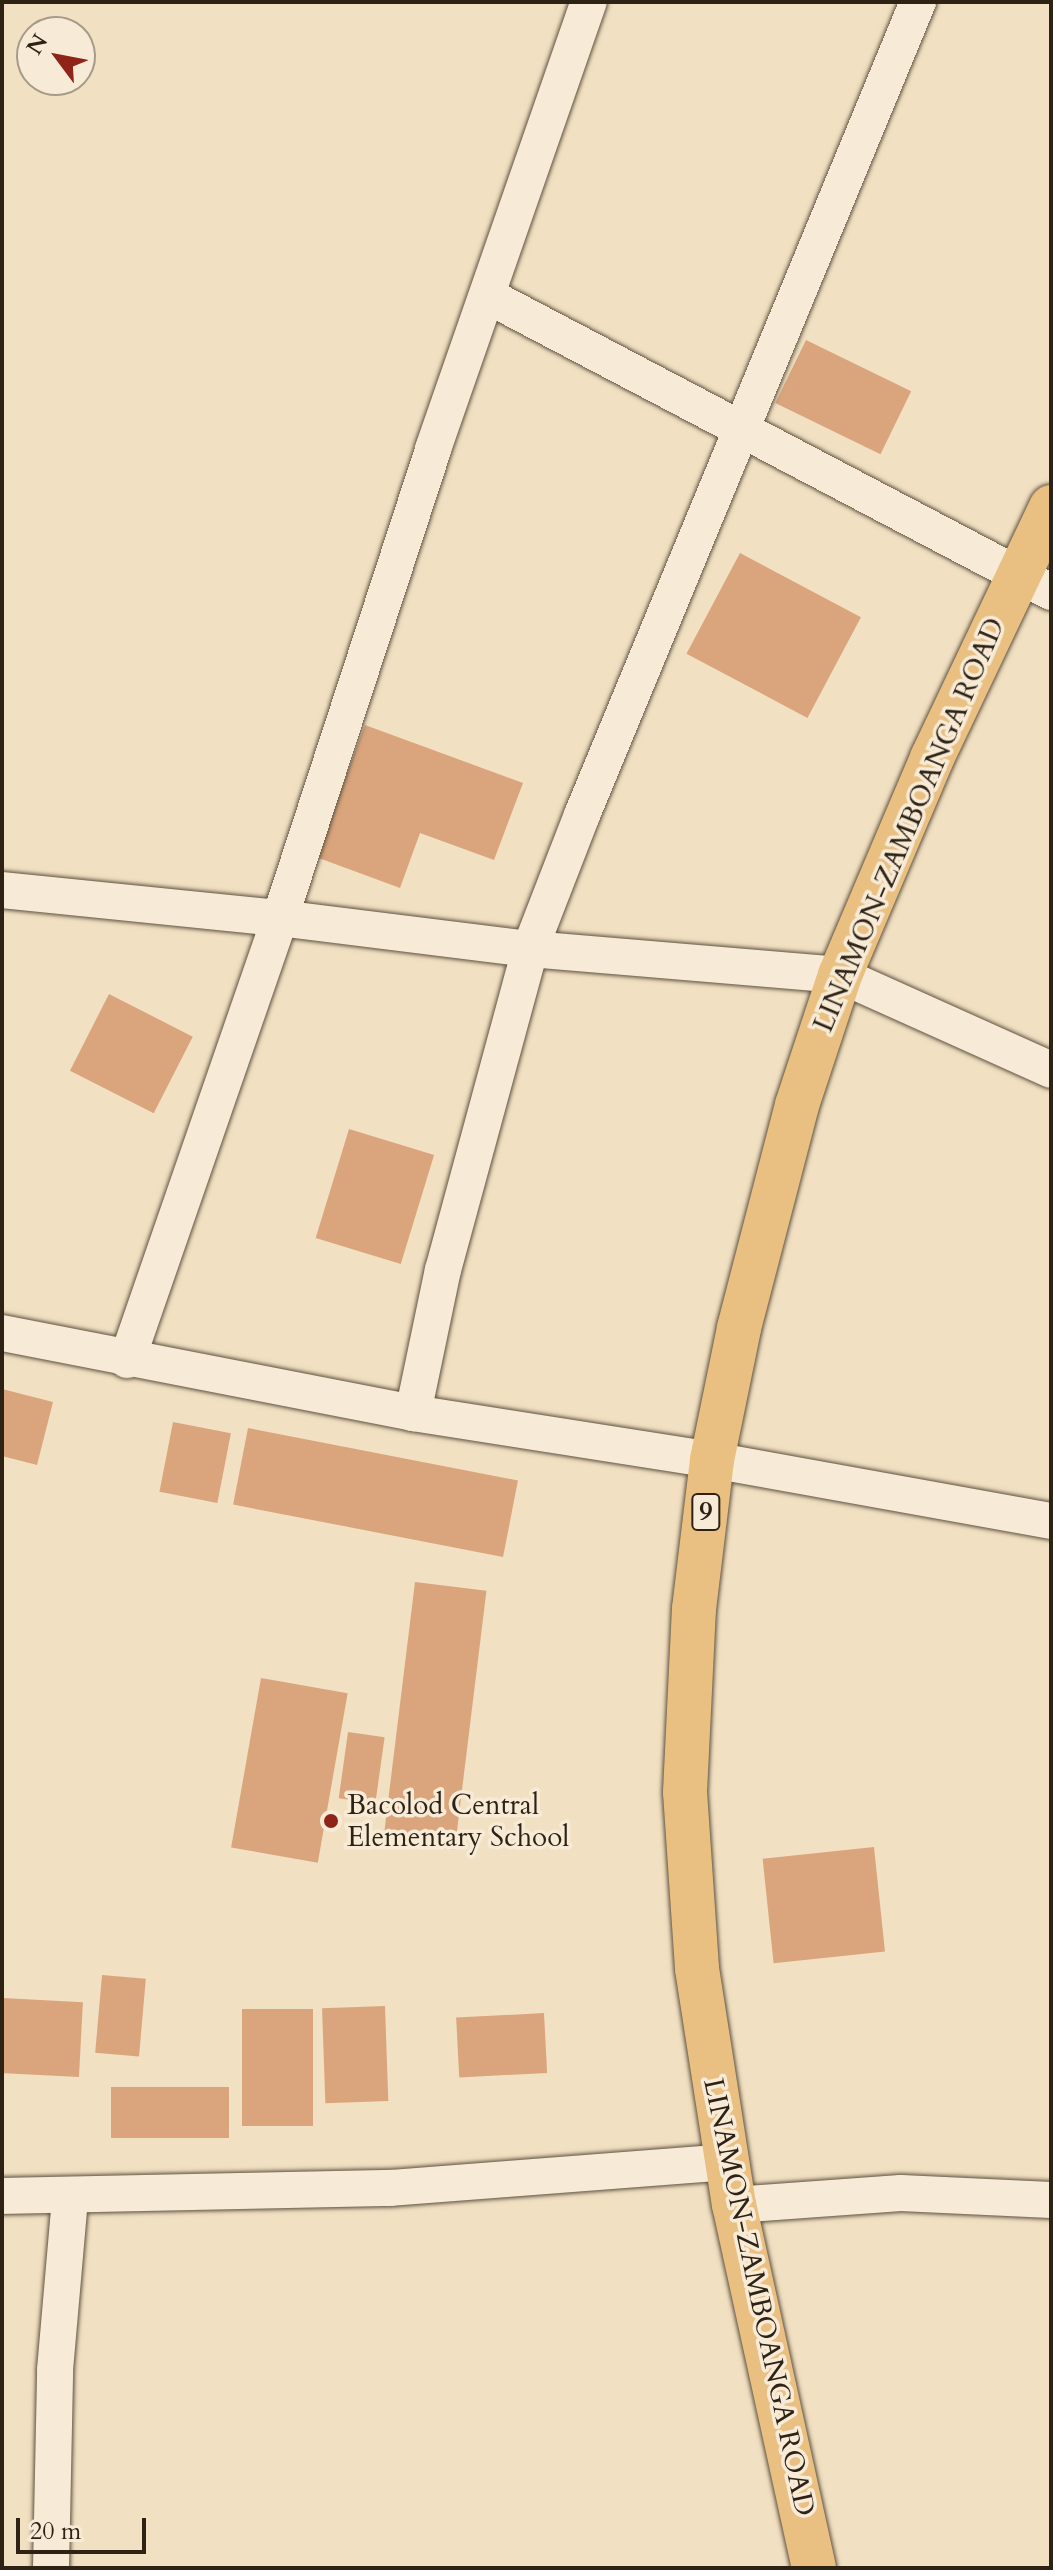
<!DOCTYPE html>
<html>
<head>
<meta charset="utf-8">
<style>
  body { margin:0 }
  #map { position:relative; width:1053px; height:2570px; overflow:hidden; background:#f2e0c2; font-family:Cardo,serif }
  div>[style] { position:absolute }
  .building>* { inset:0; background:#daa57d; transform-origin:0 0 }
  .roads { filter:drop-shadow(0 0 2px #5e5240) drop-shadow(0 0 2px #5e5240) }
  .street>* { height:36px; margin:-18px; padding:0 18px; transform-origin:18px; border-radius:18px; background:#f7ebd7 }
  .highway>* { height:44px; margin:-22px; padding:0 22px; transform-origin:22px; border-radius:22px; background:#e9c081 }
  .dots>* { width:22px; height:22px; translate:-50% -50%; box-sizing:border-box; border:4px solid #f7ebd7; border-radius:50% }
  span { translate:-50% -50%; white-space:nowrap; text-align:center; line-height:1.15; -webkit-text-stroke:7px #f7ebd7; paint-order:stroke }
  .shield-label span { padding:2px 6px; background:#f7ebd7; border:2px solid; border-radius:6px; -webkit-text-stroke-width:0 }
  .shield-label { font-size:26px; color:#2d2214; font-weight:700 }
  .street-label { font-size:28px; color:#2d2214 }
  .poi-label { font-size:28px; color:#2d2214 }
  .left { translate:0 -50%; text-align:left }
  .frame { position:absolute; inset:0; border:4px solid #2d2214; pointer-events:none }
  .north { position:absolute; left:16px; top:16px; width:80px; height:80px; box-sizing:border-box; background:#f7ebd7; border:2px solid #a69b89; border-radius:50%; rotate:302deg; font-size:22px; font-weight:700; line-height:32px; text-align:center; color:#2d2214 }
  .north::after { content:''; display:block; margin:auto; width:28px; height:36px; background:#8f2418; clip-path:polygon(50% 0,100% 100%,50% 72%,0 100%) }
  .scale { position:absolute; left:16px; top:2518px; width:130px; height:36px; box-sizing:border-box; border:4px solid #2d2214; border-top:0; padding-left:10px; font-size:24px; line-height:28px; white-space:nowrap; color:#2d2214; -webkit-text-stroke:6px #f7ebd7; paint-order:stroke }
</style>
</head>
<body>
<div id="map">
  <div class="building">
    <div style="left:806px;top:340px;width:117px;height:70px;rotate:26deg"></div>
    <div style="left:740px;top:553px;width:137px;height:114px;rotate:28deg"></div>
    <div style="clip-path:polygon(365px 725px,523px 783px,494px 860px,420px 833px,400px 888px,316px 857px)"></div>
    <div style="left:109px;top:994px;width:94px;height:86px;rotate:27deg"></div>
    <div style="left:349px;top:1129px;width:89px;height:114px;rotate:17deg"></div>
    <div style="clip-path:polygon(2px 1389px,53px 1402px,37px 1465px,2px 1456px)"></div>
    <div style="left:173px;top:1422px;width:59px;height:71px;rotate:11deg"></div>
    <div style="left:248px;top:1428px;width:275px;height:78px;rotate:11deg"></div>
    <div style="left:415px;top:1582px;width:72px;height:261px;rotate:7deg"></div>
    <div style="left:261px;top:1678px;width:88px;height:172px;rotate:10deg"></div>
    <div style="left:348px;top:1732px;width:37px;height:67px;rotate:8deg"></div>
    <div style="left:874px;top:1847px;width:105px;height:112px;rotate:84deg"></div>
    <div style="left:102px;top:1975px;width:44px;height:78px;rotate:5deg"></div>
    <div style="left:3px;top:1998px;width:80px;height:75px;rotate:3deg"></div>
    <div style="left:385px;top:2006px;width:95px;height:63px;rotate:88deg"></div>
    <div style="left:313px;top:2009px;width:117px;height:71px;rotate:90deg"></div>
    <div style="left:544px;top:2013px;width:60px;height:88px;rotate:87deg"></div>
    <div style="left:111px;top:2087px;width:118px;height:51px"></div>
  </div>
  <div class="roads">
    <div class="street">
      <div style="left:488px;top:296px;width:636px;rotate:27.73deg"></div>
      <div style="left:2px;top:890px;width:279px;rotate:5.8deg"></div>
      <div style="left:280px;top:918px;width:252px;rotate:7.1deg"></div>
      <div style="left:530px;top:949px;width:311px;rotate:4.8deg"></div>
      <div style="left:840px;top:975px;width:231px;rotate:24.2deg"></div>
      <div style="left:2px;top:1333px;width:419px;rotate:11deg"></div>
      <div style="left:413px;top:1413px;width:303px;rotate:8.9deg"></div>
      <div style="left:712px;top:1460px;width:344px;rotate:10.2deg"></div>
      <div style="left:127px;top:1360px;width:468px;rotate:-70.9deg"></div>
      <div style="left:280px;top:918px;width:493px;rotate:-71.9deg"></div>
      <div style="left:433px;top:449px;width:473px;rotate:-70.8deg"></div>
      <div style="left:413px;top:1413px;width:146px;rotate:-78.2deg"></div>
      <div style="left:443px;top:1270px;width:333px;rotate:-74.8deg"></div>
      <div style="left:530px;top:949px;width:144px;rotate:-68.8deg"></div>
      <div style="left:582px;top:815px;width:880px;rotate:-67.55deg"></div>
      <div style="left:2px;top:2196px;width:388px;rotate:-1.2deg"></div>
      <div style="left:390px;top:2188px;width:338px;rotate:-4.4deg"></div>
      <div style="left:734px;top:2205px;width:167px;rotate:-4.1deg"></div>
      <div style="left:901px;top:2193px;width:150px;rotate:2.7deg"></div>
      <div style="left:51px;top:2568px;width:198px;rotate:-88.8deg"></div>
      <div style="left:55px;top:2370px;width:174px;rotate:-85deg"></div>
    </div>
    <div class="highway">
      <div style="left:814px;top:2568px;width:372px;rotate:-102.4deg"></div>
      <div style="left:734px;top:2205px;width:240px;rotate:-98.9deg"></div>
      <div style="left:697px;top:1968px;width:176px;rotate:-93.9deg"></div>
      <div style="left:685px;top:1792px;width:183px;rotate:-87.2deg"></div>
      <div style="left:694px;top:1609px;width:150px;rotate:-83.1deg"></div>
      <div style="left:712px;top:1460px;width:135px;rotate:-78.4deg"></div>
      <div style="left:739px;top:1328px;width:230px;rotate:-75.4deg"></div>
      <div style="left:797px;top:1105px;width:137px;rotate:-71.7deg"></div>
      <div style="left:840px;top:975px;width:236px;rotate:-67deg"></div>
      <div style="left:932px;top:758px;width:278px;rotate:-64.6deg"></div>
    </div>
  </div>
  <div class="dots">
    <div style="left:331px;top:1821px;background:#8f2418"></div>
  </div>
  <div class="shield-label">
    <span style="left:706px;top:1512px">9</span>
  </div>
  <div class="street-label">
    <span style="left:909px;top:825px;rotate:-67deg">LINAMON-ZAMBOANGA ROAD</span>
    <span style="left:759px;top:2297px;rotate:78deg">LINAMON-ZAMBOANGA ROAD</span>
  </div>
  <div class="poi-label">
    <span class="left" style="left:347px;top:1821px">Bacolod Central<br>Elementary School</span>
  </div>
  <div class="frame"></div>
  <div class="north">N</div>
  <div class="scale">20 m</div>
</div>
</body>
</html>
